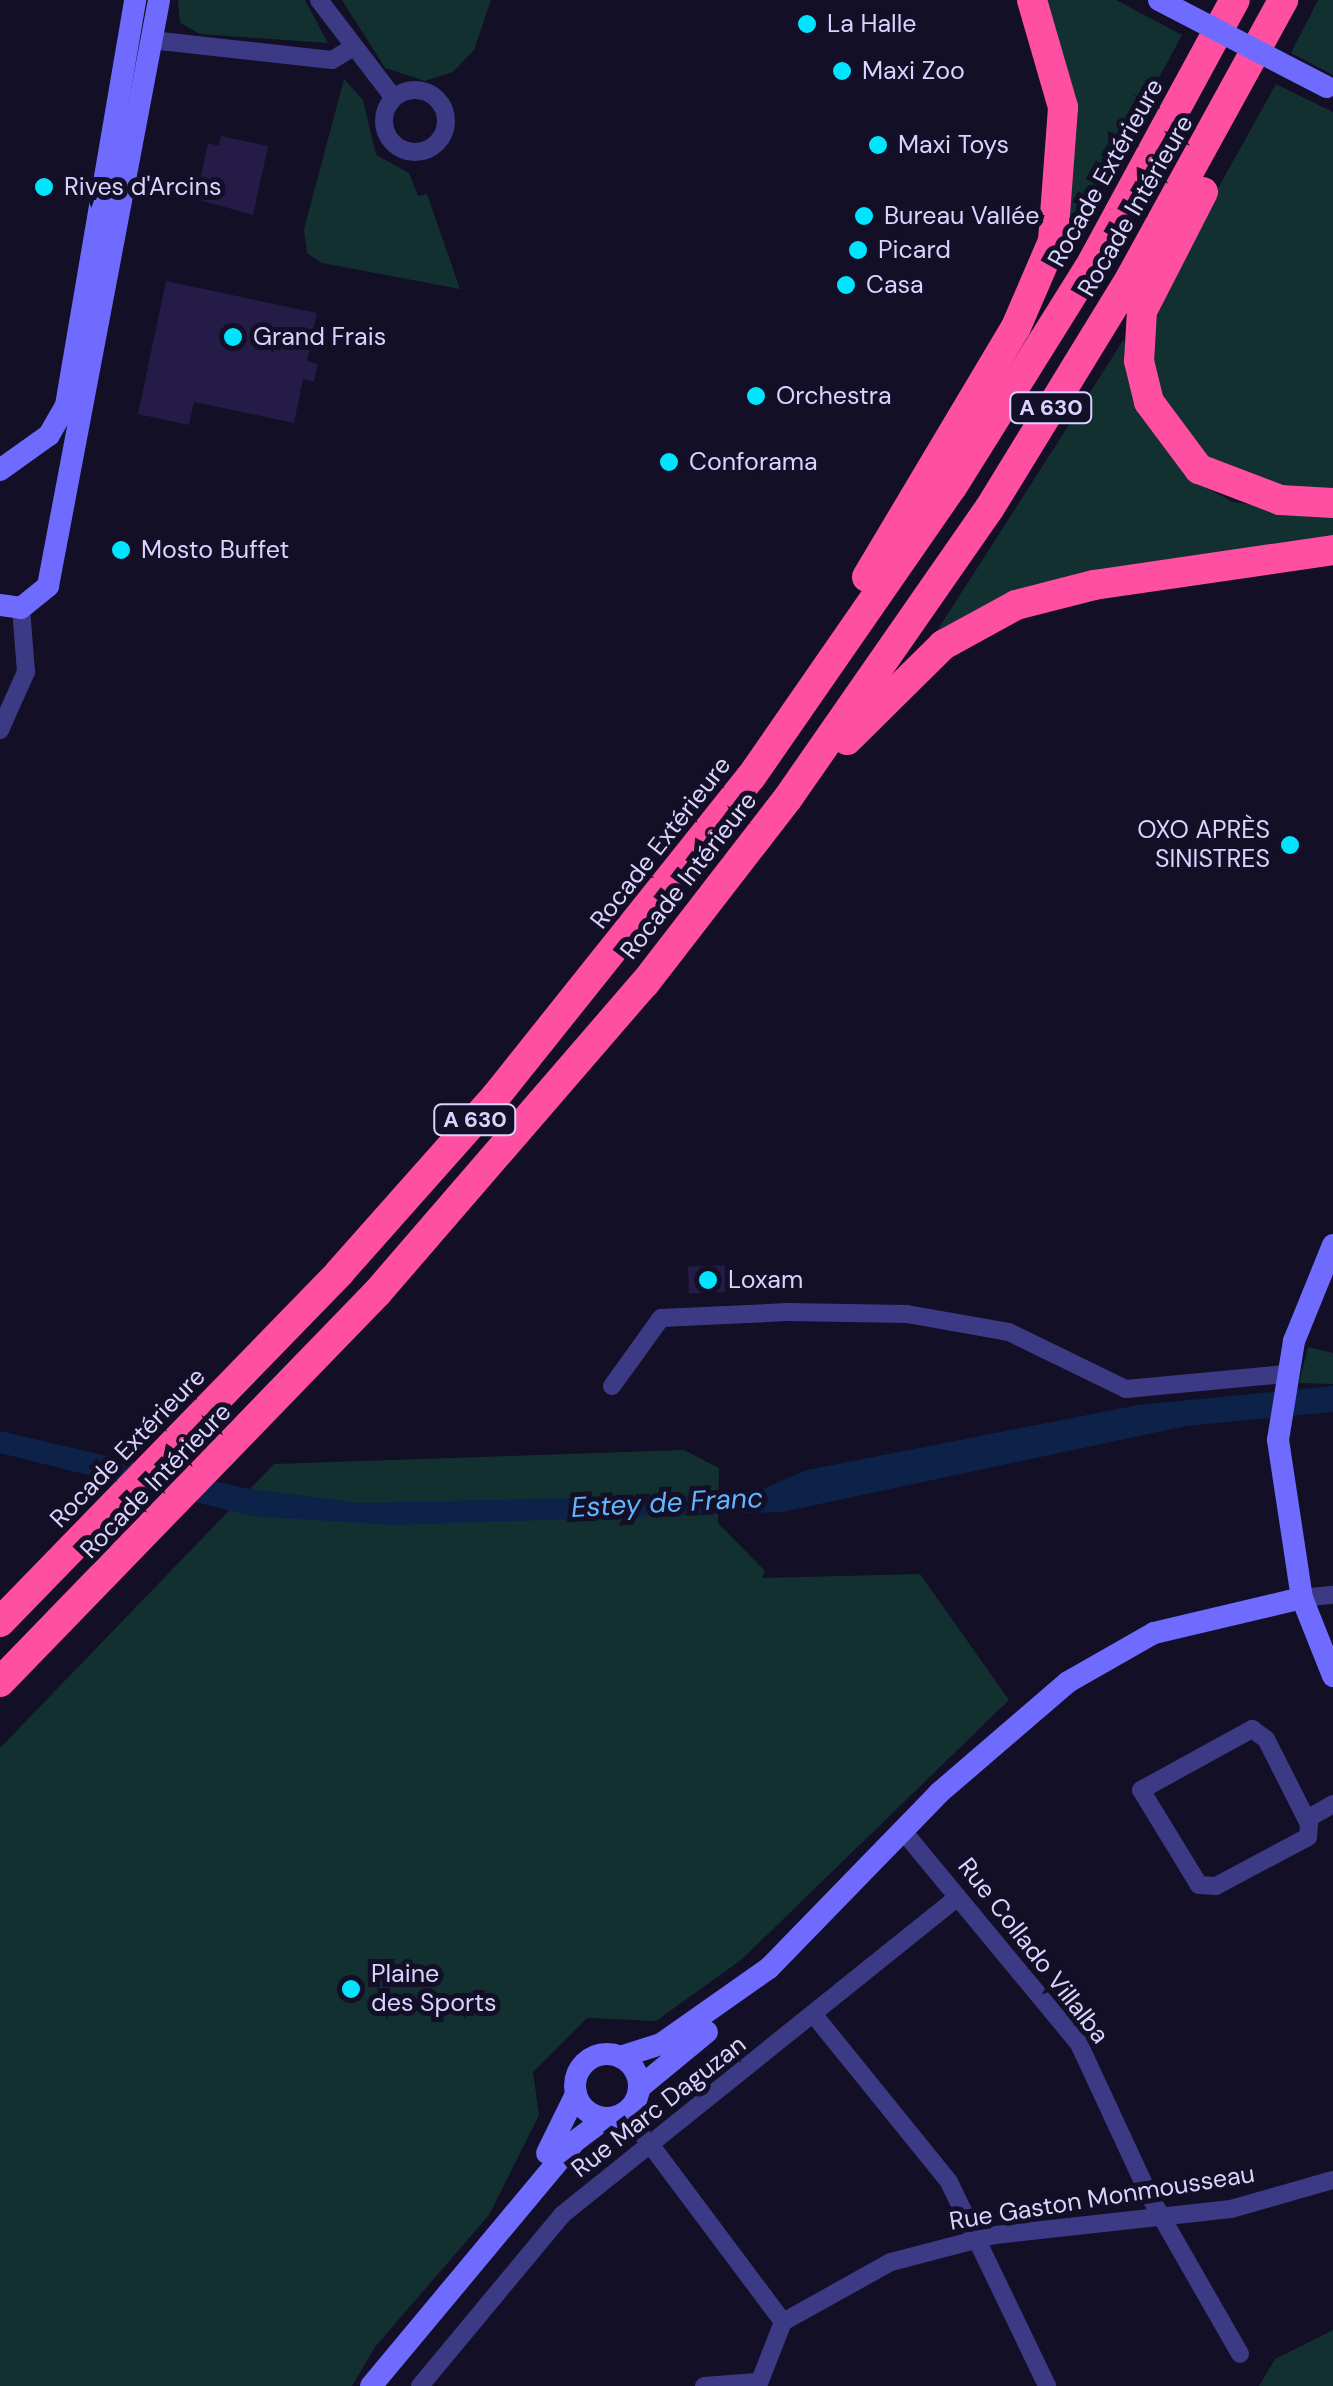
<!DOCTYPE html>
<html>
<head>
<meta charset="utf-8">
<style>
  body { margin:0 }
  #map { position:relative; width:1333px; height:2386px; overflow:hidden; background:#130f26; font-family:"DM Sans",sans-serif }
  div>[style] { position:absolute }
  .green>* { inset:0; background:#12302f }
  .water>* { inset:0; background:#0c2248 }
  .building>* { inset:0; background:#241b47; transform-origin:0 0 }
  .street>* { height:18px; margin:-9px; padding:0 9px; transform-origin:9px; border-radius:9px; background:#3d3a85 }
  .street>.ring { margin:-9px; padding:0; box-sizing:content-box; background:none; border:18px solid #3d3a85; border-radius:50% }
  .secondary>* { height:22px; margin:-11px; padding:0 11px; transform-origin:11px; border-radius:11px; background:#6f6bff }
  .secondary>.ring { margin:-11px; padding:0; box-sizing:content-box; background:none; border:22px solid #6f6bff; border-radius:50% }
  .highway>* { height:30px; margin:-15px; padding:0 15px; transform-origin:15px; border-radius:15px; background:#ff4fa3 }
  .secondary-bridge>* { height:22px; margin:-11px; padding:0 11px; transform-origin:11px; border-radius:11px; background:#6f6bff }
  .dots>* { width:28px; height:28px; translate:-50% -50%; box-sizing:border-box; border:5px solid #130f26; border-radius:50% }
  span { translate:-50% -50%; white-space:nowrap; text-align:center; line-height:1.15; -webkit-text-stroke:10px #130f26; paint-order:stroke }
  .shield-label span { padding:2px 8px; background:#130f26; border:2px solid; border-radius:8px; -webkit-text-stroke-width:0 }
  .shield-label { font-size:22px; color:#d9d4ff; font-weight:700 }
  .poi-label { font-size:25px; color:#d9d4ff }
  .left { translate:0 -50%; text-align:left }
  .right { translate:-100% -50%; text-align:right }
  .street-label { font-size:25px; color:#d9d4ff }
  .water-label { font-size:28px; color:#62b6ff; font-style:italic }
</style>
</head>
<body>
<div id="map">
  <div class="green">
    <div style="clip-path:polygon(178px 0,305px 0,328px 43px,200px 34px,180px 23px)"></div>
    <div style="clip-path:polygon(342px 0,491px 0,474px 50px,453px 72px,425px 81px,385px 68px)"></div>
    <div style="clip-path:polygon(1039px 0,1116px 0,1182px 35px,1033px 312px,1068px 195px)"></div>
    <div style="clip-path:polygon(1318px 0,1333px 0,1333px 75px,1291px 53px)"></div>
    <div style="clip-path:polygon(344px 79px,363px 100px,376px 155px,409px 173px,418px 196px,427px 194px,460px 289px,322px 263px,307px 253px,304px 229px)"></div>
    <div style="clip-path:polygon(1276px 84px,1333px 112px,1333px 491px,1282px 489px,1197px 454px,1155px 383px,1149px 343px,1168px 278px)"></div>
    <div style="clip-path:polygon(1124px 339px,1133px 393px,1185px 476px,1233px 502px,1333px 516px,1333px 543px,933px 637px)"></div>
    <div style="clip-path:polygon(1308px 1347px,1333px 1353px,1333px 1384px,1299px 1383px)"></div>
    <div style="clip-path:polygon(684px 1450px,719px 1468px,718px 1523px,765px 1571px,762px 1578px,920px 1574px,1009px 1700px,741px 1960px,656px 2021px,587px 2018px,533px 2072px,539px 2115px,489px 2215px,375px 2347px,352px 2386px,0 2386px,0 1748px,274px 1464px)"></div>
    <div style="clip-path:polygon(1333px 2330px,1333px 2386px,1259px 2386px,1275px 2359px)"></div>
  </div>
  <div class="water">
    <div style="clip-path:polygon(1333px 1386px,1333px 1412px,1186px 1426px,782px 1512px,394px 1525px,251px 1516px,0 1453px,0 1431px,244px 1488px,361px 1503px,751px 1494px,807px 1470px,1138px 1405px)"></div>
  </div>
  <div class="building">
    <div style="clip-path:polygon(221px 136px,268px 146px,253px 215px,196px 199px,208px 143px,219px 146px)"></div>
    <div style="clip-path:polygon(166px 281px,317px 313px,307px 361px,318px 364px,314px 382px,303px 379px,294px 423px,194px 402px,189px 425px,138px 414px)"></div>
    <div style="left:733px;top:1265px;width:27px;height:45px;rotate:88deg"></div>
  </div>
  <div class="street">
    <div style="left:319px;top:0;width:123px;rotate:52.6deg"></div>
    <div style="left:151px;top:40px;width:182px;rotate:6.3deg"></div>
    <div style="left:332px;top:60px;width:26px;rotate:-31deg"></div>
    <div class="ring" style="left:384px;top:90px;width:44px;height:44px"></div>
    <div style="left:0;top:730px;width:64px;rotate:-65.9deg"></div>
    <div style="left:26px;top:672px;width:64px;rotate:-94.5deg"></div>
    <div style="left:612px;top:1386px;width:84px;rotate:-54.2deg"></div>
    <div style="left:661px;top:1318px;width:126px;rotate:-2.7deg"></div>
    <div style="left:787px;top:1312px;width:120px;rotate:1deg"></div>
    <div style="left:907px;top:1314px;width:104px;rotate:10deg"></div>
    <div style="left:1009px;top:1332px;width:130px;rotate:26deg"></div>
    <div style="left:1126px;top:1389px;width:161px;rotate:-5.4deg"></div>
    <div style="left:1302px;top:1598px;width:31px;rotate:-6deg"></div>
    <div style="left:1252px;top:1729px;width:17px;rotate:36deg"></div>
    <div style="left:1266px;top:1739px;width:95px;rotate:63.2deg"></div>
    <div style="left:1309px;top:1824px;width:13px;rotate:94deg"></div>
    <div style="left:1308px;top:1837px;width:104px;rotate:152deg"></div>
    <div style="left:1216px;top:1886px;width:17px;rotate:-177deg"></div>
    <div style="left:1199px;top:1885px;width:111px;rotate:-121.4deg"></div>
    <div style="left:1141px;top:1790px;width:127px;rotate:-28.8deg"></div>
    <div style="left:1307px;top:1819px;width:30px;rotate:-30deg"></div>
    <div style="left:903px;top:1831px;width:276px;rotate:50.4deg"></div>
    <div style="left:1079px;top:2044px;width:166px;rotate:65.1deg"></div>
    <div style="left:1149px;top:2195px;width:183px;rotate:60.2deg"></div>
    <div style="left:814px;top:2015px;width:215px;rotate:51deg"></div>
    <div style="left:949px;top:2182px;width:226px;rotate:64.3deg"></div>
    <div style="left:626px;top:2112px;width:262px;rotate:53.2deg"></div>
    <div style="left:420px;top:2386px;width:224px;rotate:-50.3deg"></div>
    <div style="left:563px;top:2214px;width:506px;rotate:-38.75deg"></div>
    <div style="left:704px;top:2386px;width:53px;rotate:-4.3deg"></div>
    <div style="left:758px;top:2386px;width:69px;rotate:-68.7deg"></div>
    <div style="left:783px;top:2322px;width:124px;rotate:-29.1deg"></div>
    <div style="left:891px;top:2262px;width:107px;rotate:-14.6deg"></div>
    <div style="left:995px;top:2235px;width:237px;rotate:-6.3deg"></div>
    <div style="left:1231px;top:2209px;width:106px;rotate:-15.9deg"></div>
  </div>
  <div class="secondary">
    <div style="left:0;top:470px;width:60px;rotate:-35.5deg"></div>
    <div style="left:49px;top:435px;width:34px;rotate:-60deg"></div>
    <div style="left:66px;top:405px;width:411px;rotate:-80.3deg"></div>
    <div style="left:0;top:605px;width:21px;rotate:8deg"></div>
    <div style="left:21px;top:608px;width:35px;rotate:-39deg"></div>
    <div style="left:48px;top:586px;width:596px;rotate:-79.27deg"></div>
    <div style="left:1333px;top:1245px;width:104px;rotate:112.1deg"></div>
    <div style="left:1294px;top:1341px;width:100px;rotate:99.2deg"></div>
    <div style="left:1278px;top:1440px;width:160px;rotate:81.4deg"></div>
    <div style="left:1302px;top:1598px;width:84px;rotate:68.3deg"></div>
    <div class="ring" style="left:575px;top:2054px;width:42px;height:42px"></div>
    <div style="left:620px;top:2057px;width:43px;rotate:-17.6deg"></div>
    <div style="left:661px;top:2044px;width:132px;rotate:-35.1deg"></div>
    <div style="left:769px;top:1968px;width:244px;rotate:-45.8deg"></div>
    <div style="left:939px;top:1793px;width:170px;rotate:-40.7deg"></div>
    <div style="left:1068px;top:1682px;width:99px;rotate:-29.7deg"></div>
    <div style="left:1154px;top:1633px;width:152px;rotate:-13.3deg"></div>
    <div style="left:639px;top:2088px;width:88px;rotate:-39.5deg"></div>
    <div style="left:547px;top:2153px;width:66px;rotate:-63.8deg"></div>
    <div style="left:371px;top:2386px;width:317px;rotate:-50.2deg"></div>
    <div style="left:574px;top:2142px;width:40px;rotate:-37deg"></div>
  </div>
  <div class="highway">
    <div style="left:1203px;top:192px;width:134px;rotate:117.1deg"></div>
    <div style="left:1142px;top:311px;width:50px;rotate:93.4deg"></div>
    <div style="left:1139px;top:361px;width:42px;rotate:76.3deg"></div>
    <div style="left:1149px;top:402px;width:84px;rotate:53.3deg"></div>
    <div style="left:1199px;top:469px;width:87px;rotate:20.9deg"></div>
    <div style="left:1280px;top:500px;width:53px;rotate:3.2deg"></div>
    <div style="left:867px;top:577px;width:291px;rotate:-59.2deg"></div>
    <div style="left:1016px;top:327px;width:94px;rotate:-66.7deg"></div>
    <div style="left:1053px;top:241px;width:134px;rotate:-85.7deg"></div>
    <div style="left:1063px;top:107px;width:111px;rotate:-106.2deg"></div>
    <div style="left:847px;top:740px;width:135px;rotate:-44.7deg"></div>
    <div style="left:943px;top:645px;width:83px;rotate:-28.7deg"></div>
    <div style="left:1016px;top:605px;width:81px;rotate:-14.4deg"></div>
    <div style="left:1094px;top:585px;width:242px;rotate:-8.3deg"></div>
    <div style="left:0;top:1622px;width:487px;rotate:-45.8deg"></div>
    <div style="left:339px;top:1273px;width:237px;rotate:-48.4deg"></div>
    <div style="left:496px;top:1096px;width:408px;rotate:-51.4deg"></div>
    <div style="left:751px;top:777px;width:353px;rotate:-55.3deg"></div>
    <div style="left:952px;top:487px;width:266px;rotate:-58deg"></div>
    <div style="left:1093px;top:261px;width:297px;rotate:-61.5deg"></div>
    <div style="left:0;top:1682px;width:542px;rotate:-45.9deg"></div>
    <div style="left:377px;top:1293px;width:410px;rotate:-49.2deg"></div>
    <div style="left:645px;top:983px;width:234px;rotate:-52.3deg"></div>
    <div style="left:788px;top:798px;width:352px;rotate:-55.2deg"></div>
    <div style="left:989px;top:509px;width:272px;rotate:-58.5deg"></div>
    <div style="left:1131px;top:277px;width:316px;rotate:-61.2deg"></div>
  </div>
  <div class="secondary-bridge">
    <div style="left:1159px;top:0;width:189px;rotate:27.4deg"></div>
  </div>
  <div class="dots">
    <div style="left:807px;top:24px;background:#00e5ff"></div>
    <div style="left:842px;top:71px;background:#00e5ff"></div>
    <div style="left:878px;top:145px;background:#00e5ff"></div>
    <div style="left:44px;top:187px;background:#00e5ff"></div>
    <div style="left:864px;top:216px;background:#00e5ff"></div>
    <div style="left:858px;top:250px;background:#00e5ff"></div>
    <div style="left:846px;top:285px;background:#00e5ff"></div>
    <div style="left:233px;top:337px;background:#00e5ff"></div>
    <div style="left:756px;top:396px;background:#00e5ff"></div>
    <div style="left:669px;top:462px;background:#00e5ff"></div>
    <div style="left:121px;top:550px;background:#00e5ff"></div>
    <div style="left:1290px;top:845px;background:#00e5ff"></div>
    <div style="left:708px;top:1280px;background:#00e5ff"></div>
    <div style="left:351px;top:1989px;background:#00e5ff"></div>
  </div>
  <div class="shield-label">
    <span style="left:1051px;top:408px">A 630</span>
    <span style="left:475px;top:1120px">A 630</span>
  </div>
  <div class="poi-label">
    <span class="left" style="left:827px;top:24px">La Halle</span>
    <span class="left" style="left:862px;top:71px">Maxi Zoo</span>
    <span class="left" style="left:898px;top:145px">Maxi Toys</span>
    <span class="left" style="left:64px;top:187px">Rives d'Arcins</span>
    <span class="left" style="left:884px;top:216px">Bureau Vallée</span>
    <span class="left" style="left:878px;top:250px">Picard</span>
    <span class="left" style="left:866px;top:285px">Casa</span>
    <span class="left" style="left:253px;top:337px">Grand Frais</span>
    <span class="left" style="left:776px;top:396px">Orchestra</span>
    <span class="left" style="left:689px;top:462px">Conforama</span>
    <span class="left" style="left:141px;top:550px">Mosto Buffet</span>
    <span class="right" style="left:1270px;top:845px">OXO APRÈS<br>SINISTRES</span>
    <span class="left" style="left:728px;top:1280px">Loxam</span>
    <span class="left" style="left:371px;top:1989px">Plaine<br>des Sports</span>
  </div>
  <div class="street-label">
    <span style="left:1106px;top:173px;rotate:-61deg">Rocade Extérieure</span>
    <span style="left:1136px;top:206px;rotate:-60deg">Rocade Intérieure</span>
    <span style="left:661px;top:843px;rotate:-52deg">Rocade Extérieure</span>
    <span style="left:689px;top:876px;rotate:-52deg">Rocade Intérieure</span>
    <span style="left:128px;top:1448px;rotate:-46deg">Rocade Extérieure</span>
    <span style="left:156px;top:1481px;rotate:-46deg">Rocade Intérieure</span>
    <span style="left:1033px;top:1951px;rotate:52deg">Rue Collado Villalba</span>
    <span style="left:659px;top:2107px;rotate:-38deg">Rue Marc Daguzan</span>
    <span style="left:1102px;top:2198px;rotate:-9deg">Rue Gaston Monmousseau</span>
  </div>
  <div class="water-label">
    <span style="left:667px;top:1503px;rotate:-3deg">Estey de Franc</span>
  </div>
</div>
</body>
</html>
